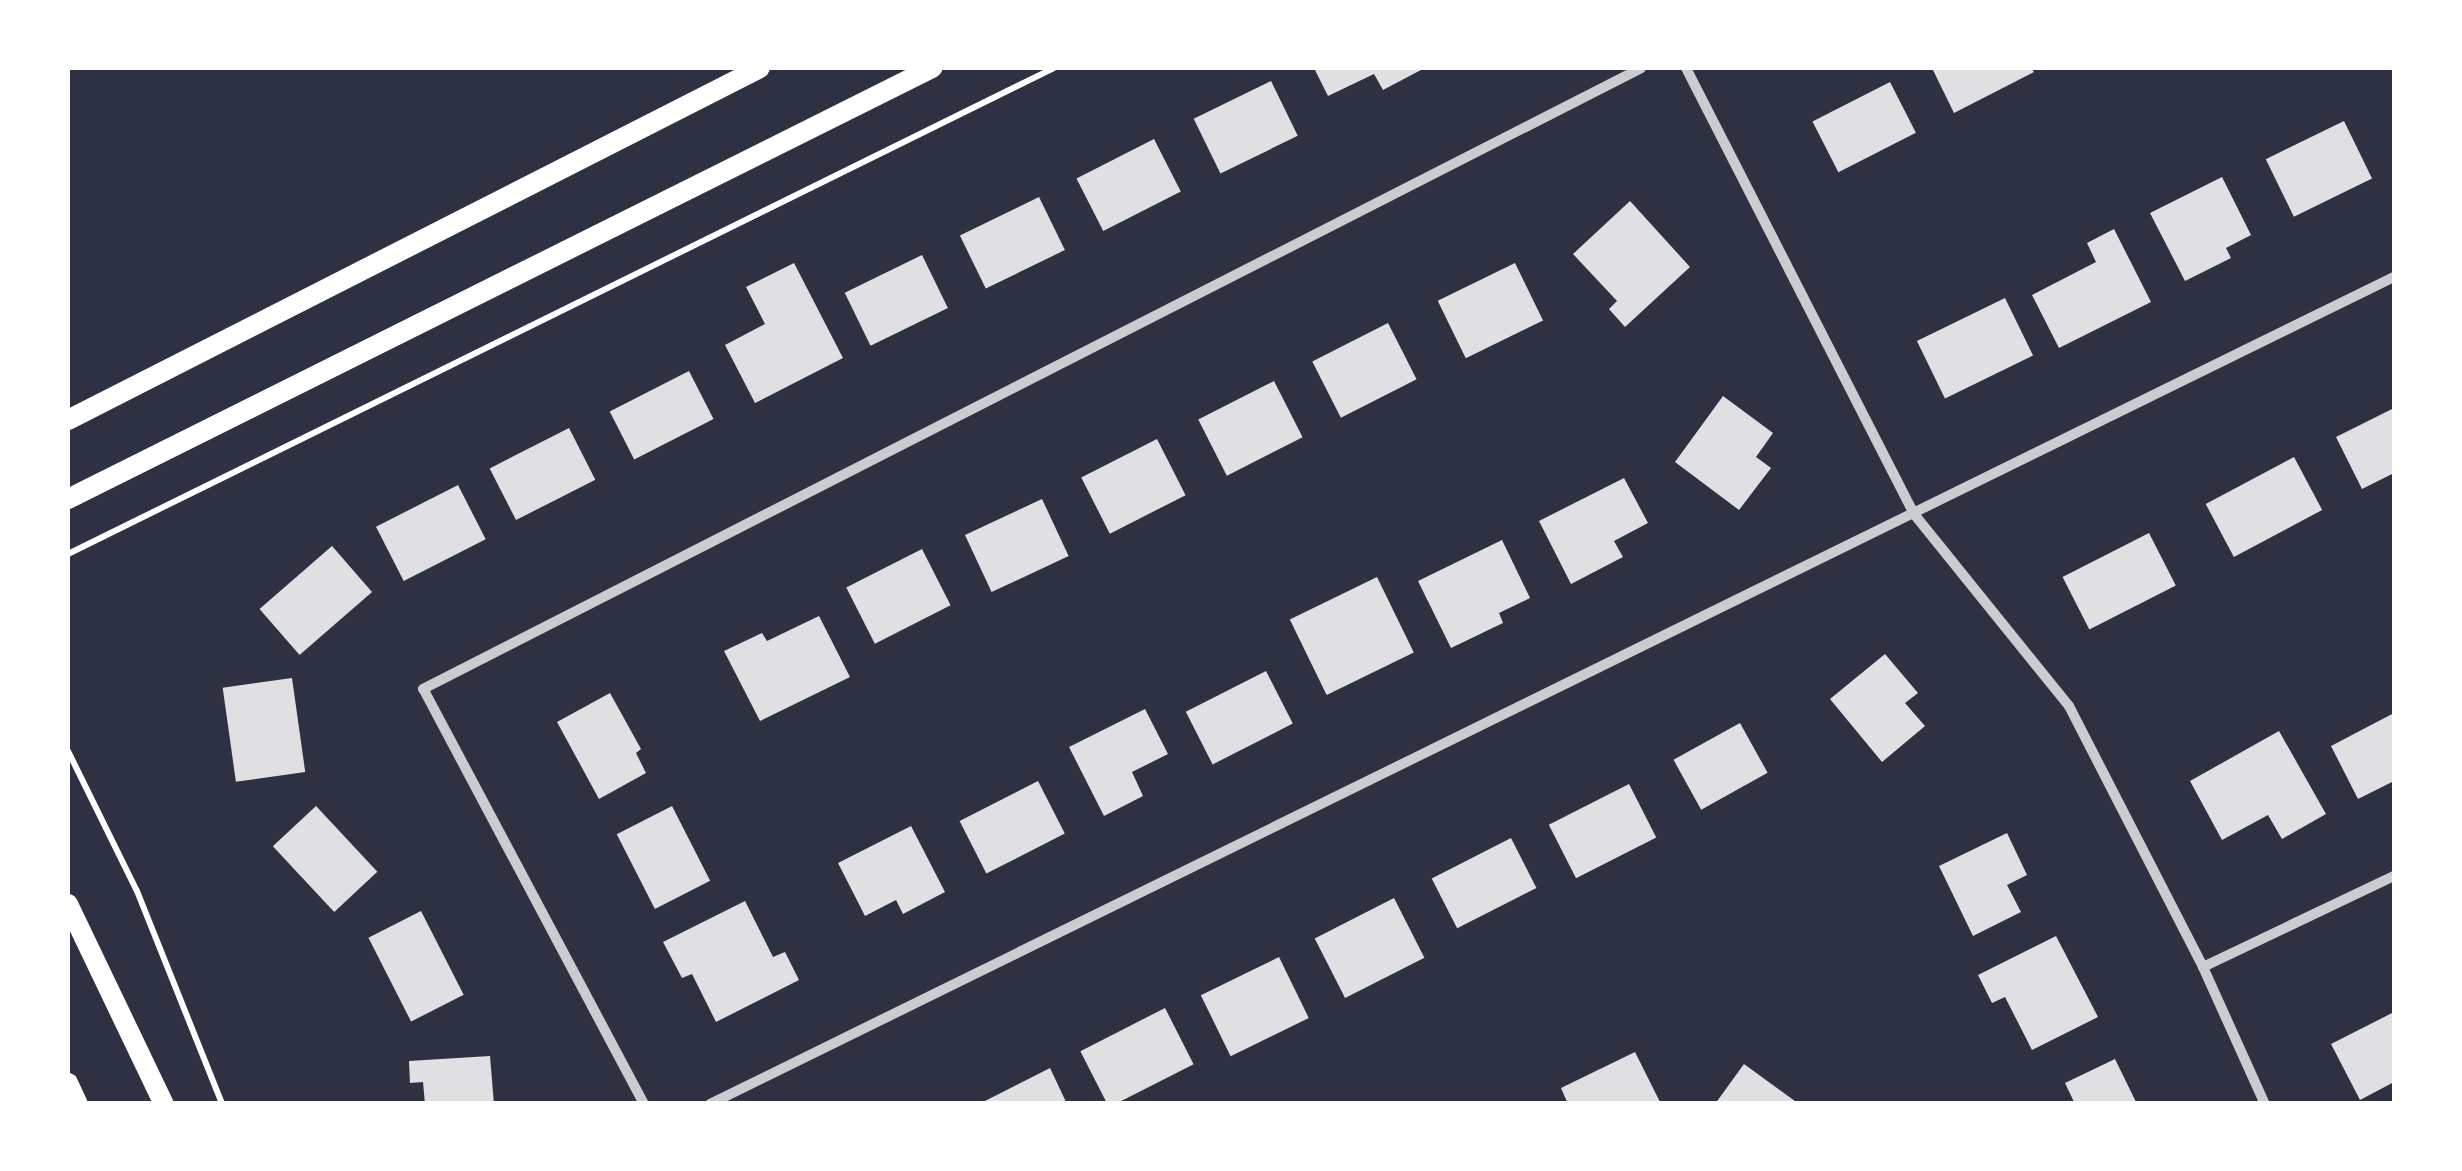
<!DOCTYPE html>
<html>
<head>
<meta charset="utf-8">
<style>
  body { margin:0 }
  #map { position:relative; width:2462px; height:1171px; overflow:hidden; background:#2d3142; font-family:Lato,sans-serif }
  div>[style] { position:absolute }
  .building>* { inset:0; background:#e0e0e3; transform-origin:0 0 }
  .path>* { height:6px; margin:-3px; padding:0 3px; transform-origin:3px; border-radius:3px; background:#fff }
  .minor>* { height:10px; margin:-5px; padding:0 5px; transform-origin:5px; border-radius:5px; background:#caccd0 }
  .secondary>* { height:20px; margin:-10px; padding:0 10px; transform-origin:10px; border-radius:10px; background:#fff }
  span { translate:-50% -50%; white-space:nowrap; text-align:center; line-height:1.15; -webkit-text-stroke:9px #fff; paint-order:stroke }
  .frame { position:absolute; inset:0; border:70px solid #fff; pointer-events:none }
</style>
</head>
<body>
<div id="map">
  <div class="building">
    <div style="clip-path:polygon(1314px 68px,1420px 68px,1421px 70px,1383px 90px,1374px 74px,1328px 96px)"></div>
    <div style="clip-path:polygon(1932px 68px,2031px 68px,2034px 72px,1954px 113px)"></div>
    <div style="left:1271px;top:81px;width:61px;height:86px;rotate:64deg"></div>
    <div style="left:1890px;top:82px;width:57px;height:87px;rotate:63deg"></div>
    <div style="left:2344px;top:121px;width:64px;height:87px;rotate:64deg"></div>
    <div style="left:1154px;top:139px;width:59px;height:87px;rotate:63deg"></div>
    <div style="clip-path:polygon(2222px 177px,2251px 235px,2226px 248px,2231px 258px,2185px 281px,2150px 213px)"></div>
    <div style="left:1039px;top:197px;width:59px;height:88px;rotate:64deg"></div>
    <div style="clip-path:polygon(1630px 201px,1690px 267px,1625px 327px,1609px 309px,1617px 301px,1573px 254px)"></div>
    <div style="clip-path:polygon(2114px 229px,2151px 302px,2059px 348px,2032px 295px,2096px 262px,2087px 243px)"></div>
    <div style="left:922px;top:255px;width:59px;height:86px;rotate:64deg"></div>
    <div style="clip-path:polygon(794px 263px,843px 358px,755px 403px,725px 345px,765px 324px,746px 287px)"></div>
    <div style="left:1515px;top:263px;width:64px;height:86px;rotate:64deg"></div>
    <div style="left:2005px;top:298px;width:64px;height:98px;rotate:64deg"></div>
    <div style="left:1388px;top:323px;width:63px;height:85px;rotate:63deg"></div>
    <div style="left:689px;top:371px;width:54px;height:89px;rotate:63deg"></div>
    <div style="left:1274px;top:381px;width:63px;height:85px;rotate:63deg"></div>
    <div style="clip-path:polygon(1723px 396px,1773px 433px,1756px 457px,1771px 468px,1739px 510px,1675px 462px)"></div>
    <div style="clip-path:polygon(2394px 408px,2394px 473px,2362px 489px,2336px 437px)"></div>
    <div style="left:569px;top:428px;width:58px;height:89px;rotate:63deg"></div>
    <div style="left:1157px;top:439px;width:63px;height:85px;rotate:63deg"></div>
    <div style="left:2294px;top:457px;width:60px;height:100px;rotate:62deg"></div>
    <div style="clip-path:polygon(1624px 478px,1648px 523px,1614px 541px,1623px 557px,1571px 584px,1539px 521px)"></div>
    <div style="left:458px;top:485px;width:61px;height:92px;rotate:63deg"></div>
    <div style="left:1042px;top:499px;width:63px;height:85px;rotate:65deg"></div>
    <div style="left:2149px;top:533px;width:59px;height:97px;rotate:63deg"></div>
    <div style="clip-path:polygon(1502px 540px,1530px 598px,1499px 613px,1503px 623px,1451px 648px,1418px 581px)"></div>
    <div style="left:332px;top:546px;width:61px;height:96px;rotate:49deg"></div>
    <div style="left:922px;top:549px;width:63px;height:85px;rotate:63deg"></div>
    <div style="left:1377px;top:577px;width:84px;height:97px;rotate:64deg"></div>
    <div style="clip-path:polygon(819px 616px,850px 677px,760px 721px,724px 651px,762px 633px,767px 641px)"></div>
    <div style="clip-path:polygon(1885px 654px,1918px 693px,1905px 703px,1925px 726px,1882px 762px,1830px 699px)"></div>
    <div style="left:1266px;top:671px;width:59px;height:90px;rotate:63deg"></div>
    <div style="left:292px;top:678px;width:95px;height:70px;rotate:82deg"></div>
    <div style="clip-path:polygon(610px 693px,641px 749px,636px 753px,646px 773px,599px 799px,557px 722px)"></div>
    <div style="clip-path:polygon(1145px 709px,1168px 754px,1132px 772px,1143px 796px,1104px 816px,1069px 747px)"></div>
    <div style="clip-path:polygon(2394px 713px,2394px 781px,2358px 799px,2331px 746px)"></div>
    <div style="left:1740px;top:723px;width:57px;height:76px;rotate:61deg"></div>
    <div style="clip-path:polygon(2279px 731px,2326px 814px,2282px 839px,2268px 815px,2222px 840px,2190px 781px)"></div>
    <div style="left:1038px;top:781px;width:59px;height:88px;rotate:63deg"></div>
    <div style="left:1629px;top:784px;width:60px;height:90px;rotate:63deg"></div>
    <div style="left:316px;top:806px;width:90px;height:59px;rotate:47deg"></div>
    <div style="left:672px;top:806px;width:84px;height:62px;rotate:63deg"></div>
    <div style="clip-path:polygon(911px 826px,945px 892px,903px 914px,896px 900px,865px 916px,838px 863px)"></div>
    <div style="clip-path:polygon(2007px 833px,2027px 875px,2007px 885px,2021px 912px,1973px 936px,1939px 866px)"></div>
    <div style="left:1511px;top:838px;width:56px;height:89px;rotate:63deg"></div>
    <div style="left:1394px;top:898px;width:67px;height:89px;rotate:63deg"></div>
    <div style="clip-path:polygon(745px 901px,773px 957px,785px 952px,799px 980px,716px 1022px,692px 974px,682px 978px,663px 942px)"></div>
    <div style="left:421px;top:911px;width:94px;height:59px;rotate:63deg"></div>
    <div style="clip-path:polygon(2056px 936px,2098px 1017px,2032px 1050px,2005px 997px,1992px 1003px,1978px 975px)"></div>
    <div style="left:1279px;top:957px;width:68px;height:87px;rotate:64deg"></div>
    <div style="left:1165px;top:1008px;width:63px;height:95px;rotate:63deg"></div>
    <div style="clip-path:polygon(2394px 1012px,2394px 1082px,2360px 1100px,2331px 1044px)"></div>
    <div style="clip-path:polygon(1635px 1052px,1661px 1104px,1568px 1104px,1561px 1088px)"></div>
    <div style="clip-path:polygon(490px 1056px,494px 1104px,425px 1104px,423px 1082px,410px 1083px,409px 1061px)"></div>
    <div style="clip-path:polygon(2115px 1059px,2137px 1104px,2075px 1104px,2065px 1083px)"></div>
    <div style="clip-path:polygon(1744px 1064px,1799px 1104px,1715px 1104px)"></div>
    <div style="clip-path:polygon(1050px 1068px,1067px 1104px,979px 1104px)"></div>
  </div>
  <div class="path">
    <div style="left:68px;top:554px;width:1099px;rotate:-26.24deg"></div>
    <div style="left:68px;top:751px;width:156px;rotate:63.8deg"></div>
    <div style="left:137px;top:891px;width:229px;rotate:68.2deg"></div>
  </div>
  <div class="minor">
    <div style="left:1686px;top:68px;width:501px;rotate:62.92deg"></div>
    <div style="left:1914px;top:514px;width:247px;rotate:51.1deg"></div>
    <div style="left:2069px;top:706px;width:293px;rotate:62.8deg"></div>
    <div style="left:2203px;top:967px;width:150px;rotate:65.7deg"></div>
    <div style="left:2203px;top:967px;width:212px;rotate:-25.5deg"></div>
    <div style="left:644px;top:1104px;width:470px;rotate:-118deg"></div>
    <div style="left:423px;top:689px;width:1367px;rotate:-27.01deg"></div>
    <div style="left:710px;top:1104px;width:1876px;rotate:-26.16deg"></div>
  </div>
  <div class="secondary">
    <div style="left:68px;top:420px;width:776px;rotate:-26.96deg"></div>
    <div style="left:68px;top:499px;width:966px;rotate:-26.51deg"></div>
    <div style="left:68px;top:904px;width:222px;rotate:64.4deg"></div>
    <div style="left:68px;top:1083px;width:23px;rotate:65deg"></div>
  </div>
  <div class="frame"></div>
</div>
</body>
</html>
